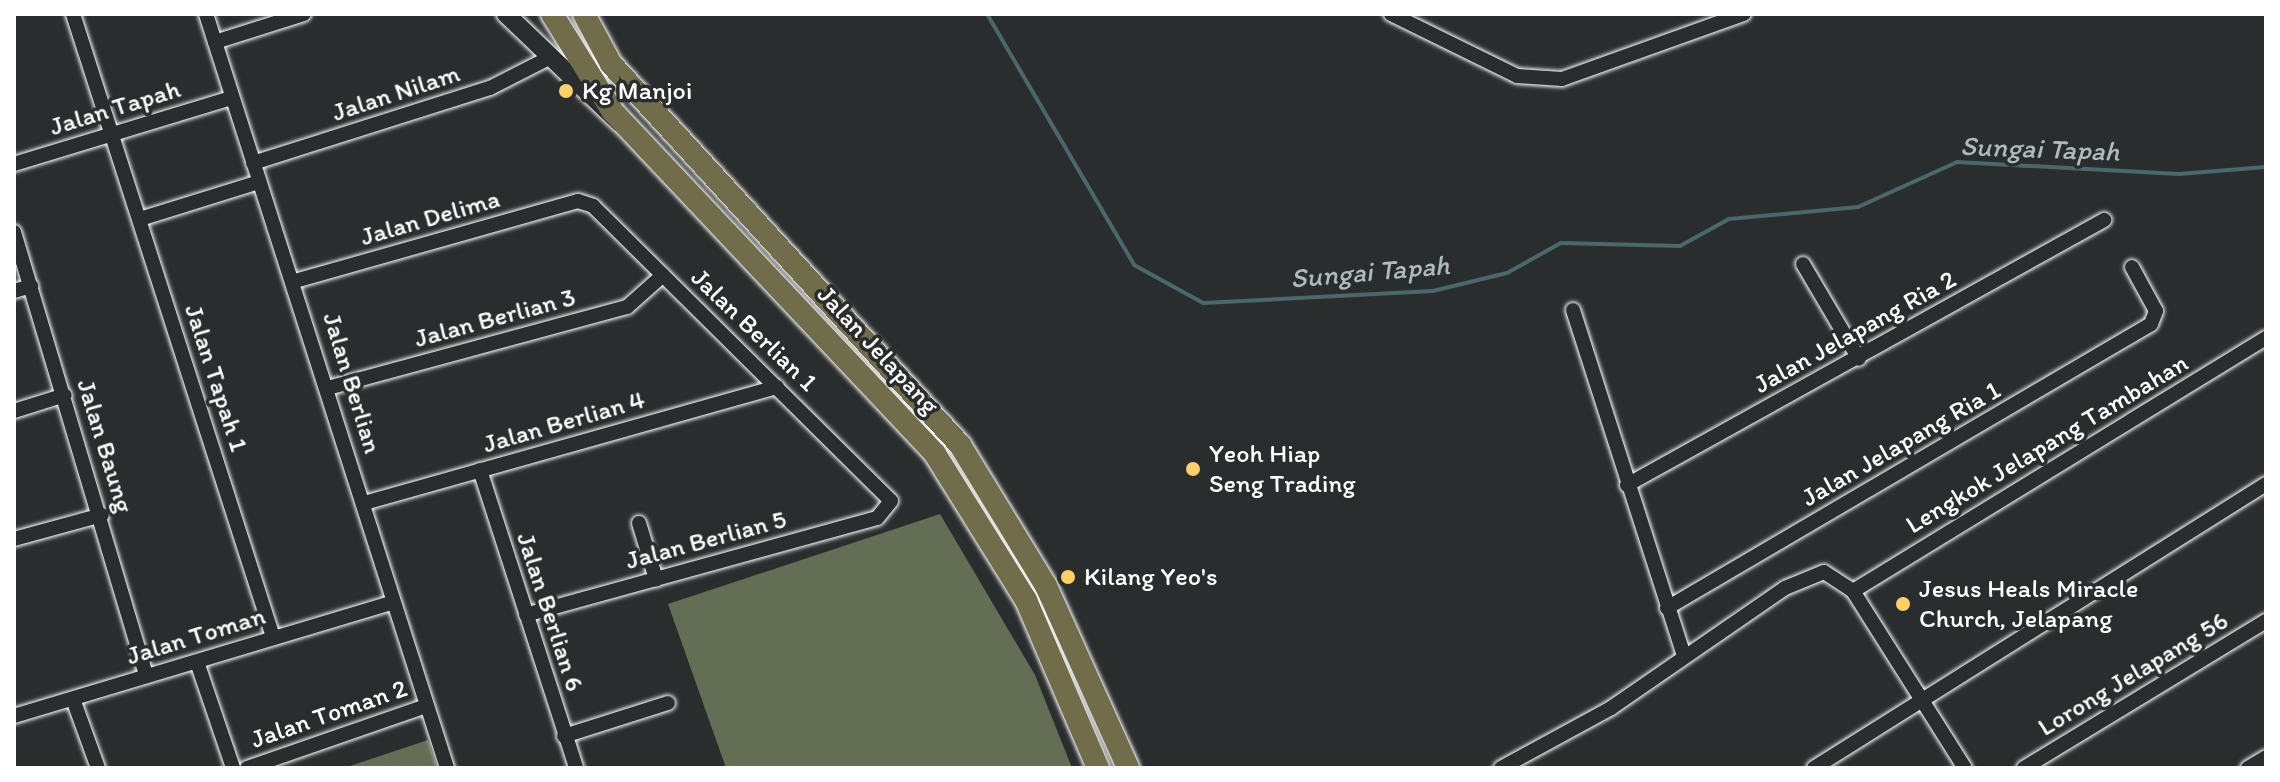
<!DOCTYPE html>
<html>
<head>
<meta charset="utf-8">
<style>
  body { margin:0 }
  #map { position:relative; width:2280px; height:782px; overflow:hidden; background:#2a2d2e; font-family:Itim,sans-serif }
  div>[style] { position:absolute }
  .green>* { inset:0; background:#646e55 }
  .stream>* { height:4px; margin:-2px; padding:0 2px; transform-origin:2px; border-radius:2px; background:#4a686b }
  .roads { filter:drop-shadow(0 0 2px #fff) drop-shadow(0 0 2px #fff) }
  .minor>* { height:14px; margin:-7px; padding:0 7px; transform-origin:7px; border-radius:7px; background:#2a2d2e }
  .tertiary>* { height:18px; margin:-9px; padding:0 9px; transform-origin:9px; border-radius:9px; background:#2a2d2e }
  .primary>* { height:22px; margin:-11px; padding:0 11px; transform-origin:11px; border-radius:11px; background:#716d4b }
  .dots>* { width:22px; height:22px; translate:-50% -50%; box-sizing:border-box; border:4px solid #2a2d2e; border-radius:50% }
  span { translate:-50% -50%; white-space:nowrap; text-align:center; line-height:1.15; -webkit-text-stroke:7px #2a2d2e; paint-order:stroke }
  .poi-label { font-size:26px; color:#fff }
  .left { translate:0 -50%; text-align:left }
  .street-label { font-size:26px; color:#fff }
  .water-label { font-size:28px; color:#aebbbc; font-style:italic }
  .frame { position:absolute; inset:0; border:16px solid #fff; pointer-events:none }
</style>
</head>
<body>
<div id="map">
  <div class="green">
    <div style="clip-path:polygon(940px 514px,1035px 675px,1072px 768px,726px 768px,668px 604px)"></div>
    <div style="clip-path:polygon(428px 740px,437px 768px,344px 768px)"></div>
  </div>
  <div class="stream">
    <div style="left:987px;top:14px;width:291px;rotate:59.6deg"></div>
    <div style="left:1134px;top:265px;width:79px;rotate:28.8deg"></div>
    <div style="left:1203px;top:303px;width:230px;rotate:-3deg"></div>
    <div style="left:1433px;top:291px;width:76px;rotate:-13.7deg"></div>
    <div style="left:1507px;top:273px;width:62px;rotate:-29.1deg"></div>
    <div style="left:1561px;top:243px;width:119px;rotate:1.4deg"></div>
    <div style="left:1680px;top:246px;width:56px;rotate:-28.9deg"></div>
    <div style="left:1729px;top:219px;width:130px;rotate:-5.3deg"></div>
    <div style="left:1858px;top:207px;width:109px;rotate:-24.4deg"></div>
    <div style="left:1957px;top:162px;width:222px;rotate:3.1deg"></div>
    <div style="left:2179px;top:174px;width:87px;rotate:-4.6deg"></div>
  </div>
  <div class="roads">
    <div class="minor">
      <div style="left:73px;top:14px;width:654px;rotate:72.2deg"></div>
      <div style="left:206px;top:14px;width:792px;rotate:72.27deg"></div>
      <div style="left:1391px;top:14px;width:140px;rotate:26.2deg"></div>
      <div style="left:1517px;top:76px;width:45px;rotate:3.8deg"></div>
      <div style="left:1562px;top:79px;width:193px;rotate:-19.7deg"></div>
      <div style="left:215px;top:42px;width:93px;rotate:-17.5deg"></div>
      <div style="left:253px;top:163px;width:249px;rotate:-17.6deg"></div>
      <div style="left:490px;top:88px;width:66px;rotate:-27deg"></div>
      <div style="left:14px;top:164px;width:227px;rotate:-16.9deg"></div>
      <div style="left:140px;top:219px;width:125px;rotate:-17.3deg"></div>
      <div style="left:14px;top:232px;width:463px;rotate:73.4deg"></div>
      <div style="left:1803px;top:264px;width:110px;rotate:59.5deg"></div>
      <div style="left:295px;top:281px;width:294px;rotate:-15.8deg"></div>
      <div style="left:578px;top:201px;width:16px;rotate:18deg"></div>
      <div style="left:593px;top:206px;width:419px;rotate:44.7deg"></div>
      <div style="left:891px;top:501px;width:22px;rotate:129deg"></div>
      <div style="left:877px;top:518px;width:364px;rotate:164.6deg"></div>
      <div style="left:14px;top:291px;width:18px;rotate:-16deg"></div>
      <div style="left:1573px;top:310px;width:363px;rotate:72.2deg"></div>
      <div style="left:328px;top:388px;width:310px;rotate:-15.2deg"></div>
      <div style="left:627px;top:307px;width:48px;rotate:-41.6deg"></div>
      <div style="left:14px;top:411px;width:53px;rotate:-17.4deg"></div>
      <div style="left:480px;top:470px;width:313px;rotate:72.1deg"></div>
      <div style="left:1627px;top:485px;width:546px;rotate:-29.05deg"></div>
      <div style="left:364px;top:503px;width:429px;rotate:-15.7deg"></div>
      <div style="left:639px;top:523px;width:59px;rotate:73.1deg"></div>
      <div style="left:14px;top:539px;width:91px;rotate:-15.3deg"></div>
      <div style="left:1853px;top:591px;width:484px;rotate:-31.5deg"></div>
      <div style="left:1667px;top:608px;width:561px;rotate:-30.4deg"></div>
      <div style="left:2151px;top:324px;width:14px;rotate:-69deg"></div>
      <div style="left:2156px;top:311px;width:50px;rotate:-118.6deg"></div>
      <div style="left:197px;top:662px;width:112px;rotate:71.2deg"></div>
      <div style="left:73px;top:699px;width:73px;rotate:70.1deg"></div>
      <div style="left:14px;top:716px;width:396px;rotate:-16.7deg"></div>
      <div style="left:564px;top:736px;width:109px;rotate:-17.6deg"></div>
      <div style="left:247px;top:768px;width:189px;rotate:-19.1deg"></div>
      <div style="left:1501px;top:768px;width:125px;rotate:-28.6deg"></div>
      <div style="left:1611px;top:708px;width:211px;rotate:-34.6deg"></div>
      <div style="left:1785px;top:588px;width:42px;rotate:-22.3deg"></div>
      <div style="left:1824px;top:572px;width:35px;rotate:33deg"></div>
      <div style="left:1853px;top:591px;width:209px;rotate:57.7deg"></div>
      <div style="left:1814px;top:768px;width:534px;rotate:-32.14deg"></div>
      <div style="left:2024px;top:768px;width:283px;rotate:-31.3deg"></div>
      <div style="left:2248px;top:768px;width:21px;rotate:-31deg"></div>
    </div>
    <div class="tertiary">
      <div style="left:506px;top:14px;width:158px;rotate:43.7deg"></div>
    </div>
    <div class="primary">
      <div style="left:552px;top:14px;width:115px;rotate:58.1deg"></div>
      <div style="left:613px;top:112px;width:470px;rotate:46.7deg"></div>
      <div style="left:935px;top:454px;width:172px;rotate:58.1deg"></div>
      <div style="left:1026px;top:600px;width:183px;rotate:66.8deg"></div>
      <div style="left:584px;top:14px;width:57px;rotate:61.6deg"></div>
      <div style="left:611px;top:64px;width:517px;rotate:47.51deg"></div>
      <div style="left:960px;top:445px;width:165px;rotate:58.6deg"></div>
      <div style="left:1046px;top:586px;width:200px;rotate:65.7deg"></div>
    </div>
  </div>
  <div class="dots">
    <div style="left:566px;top:91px;background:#ffd166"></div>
    <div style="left:1193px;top:469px;background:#ffd166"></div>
    <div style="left:1068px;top:577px;background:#ffd166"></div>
    <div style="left:1903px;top:604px;background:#ffd166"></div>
  </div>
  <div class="poi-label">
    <span class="left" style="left:582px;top:91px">Kg Manjoi</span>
    <span class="left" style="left:1209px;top:469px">Yeoh Hiap<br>Seng Trading</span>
    <span class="left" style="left:1084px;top:577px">Kilang Yeo's</span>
    <span class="left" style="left:1919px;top:604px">Jesus Heals Miracle<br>Church, Jelapang</span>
  </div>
  <div class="street-label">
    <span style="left:396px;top:93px;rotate:-18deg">Jalan Nilam</span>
    <span style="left:115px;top:108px;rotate:-17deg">Jalan Tapah</span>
    <span style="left:430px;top:218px;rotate:-16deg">Jalan Delima</span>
    <span style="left:495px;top:318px;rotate:-15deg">Jalan Berlian 3</span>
    <span style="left:754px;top:330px;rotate:44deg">Jalan Berlian 1</span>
    <span style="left:1855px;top:332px;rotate:-29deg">Jalan Jelapang Ria 2</span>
    <span style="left:878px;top:350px;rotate:47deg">Jalan Jelapang</span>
    <span style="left:216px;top:378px;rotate:72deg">Jalan Tapah 1</span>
    <span style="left:352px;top:383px;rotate:73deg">Jalan Berlian</span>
    <span style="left:564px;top:422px;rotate:-16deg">Jalan Berlian 4</span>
    <span style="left:1901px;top:444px;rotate:-30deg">Jalan Jelapang Ria 1</span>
    <span style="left:2047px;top:444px;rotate:-31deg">Lengkok Jelapang Tambahan</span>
    <span style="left:105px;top:446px;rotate:73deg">Jalan Baung</span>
    <span style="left:706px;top:540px;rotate:-15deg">Jalan Berlian 5</span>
    <span style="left:550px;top:612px;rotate:72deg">Jalan Berlian 6</span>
    <span style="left:196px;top:636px;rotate:-17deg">Jalan Toman</span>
    <span style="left:2133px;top:674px;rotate:-31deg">Lorong Jelapang 56</span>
    <span style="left:329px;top:714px;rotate:-19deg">Jalan Toman 2</span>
  </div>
  <div class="water-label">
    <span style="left:2040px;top:148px;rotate:2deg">Sungai Tapah</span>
    <span style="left:1370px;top:271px;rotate:-5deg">Sungai Tapah</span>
  </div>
  <div class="frame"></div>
</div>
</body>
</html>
